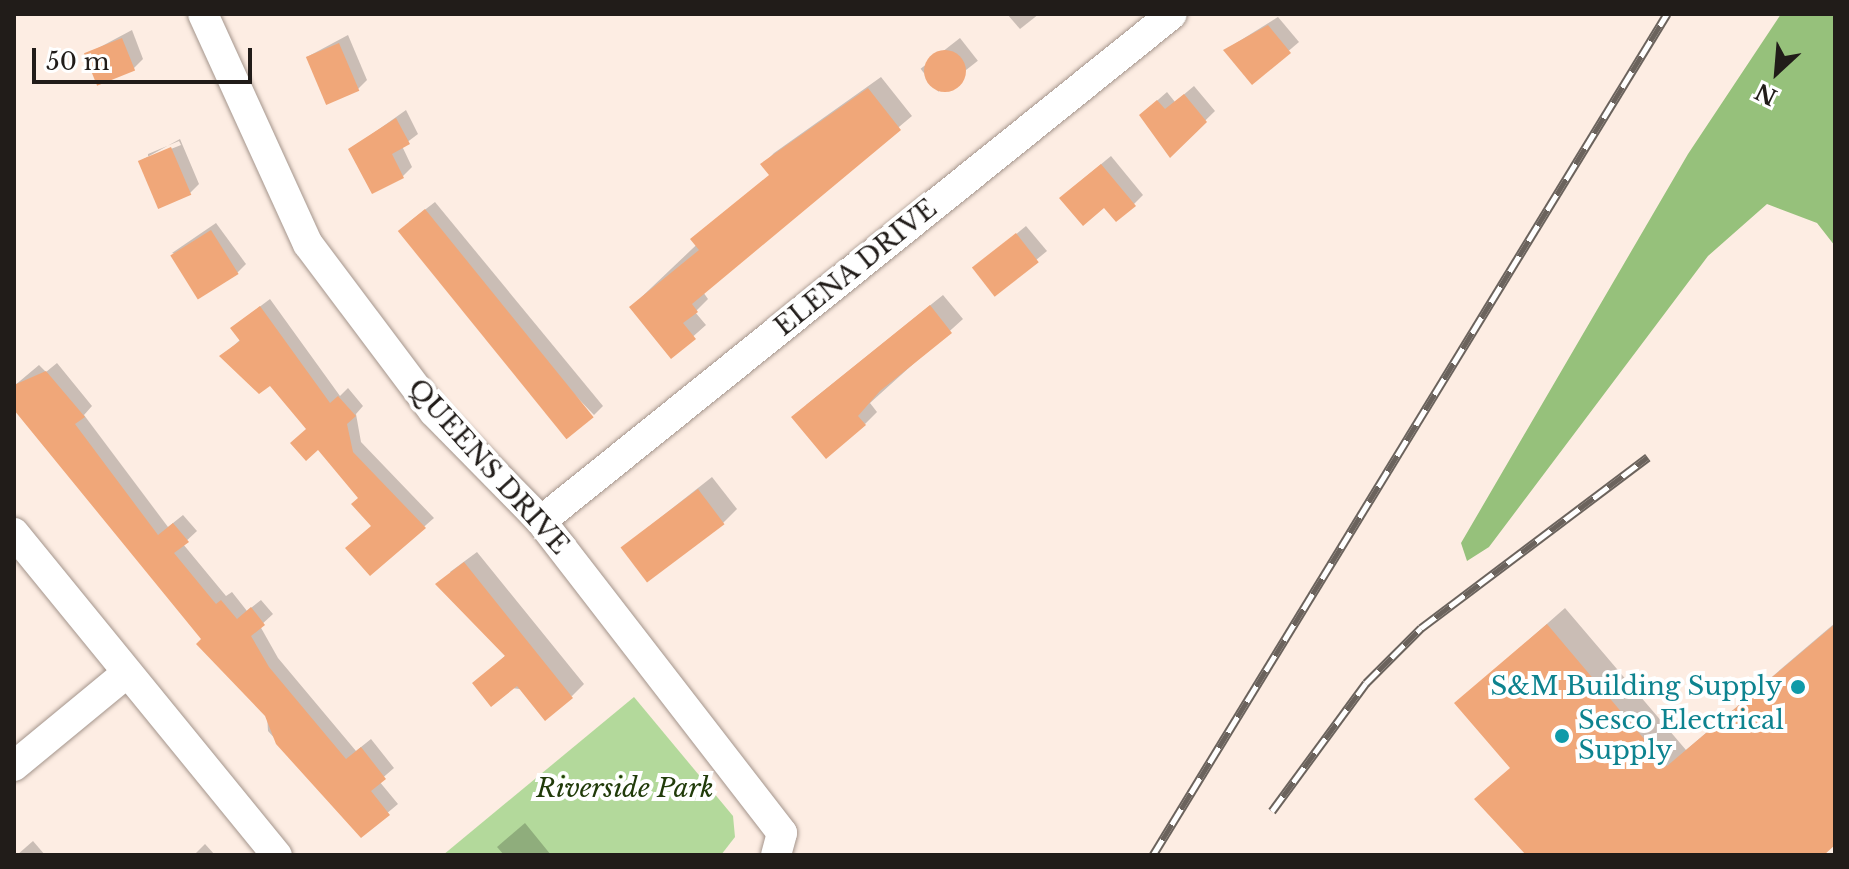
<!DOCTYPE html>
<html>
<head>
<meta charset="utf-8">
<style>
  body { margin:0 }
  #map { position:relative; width:1849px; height:869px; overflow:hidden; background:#fdede3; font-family:"Libre Baskerville",serif }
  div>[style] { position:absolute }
  .green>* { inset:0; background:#b3d99b }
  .forest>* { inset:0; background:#96c17b }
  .shadow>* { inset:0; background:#0003; transform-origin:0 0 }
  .building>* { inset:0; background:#f0a779; transform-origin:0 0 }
  .round { border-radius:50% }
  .roads { filter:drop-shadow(0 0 2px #a4958c) drop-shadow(0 0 2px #a4958c) }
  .street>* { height:30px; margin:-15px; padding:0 15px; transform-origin:15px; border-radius:15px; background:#fff }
  .rail>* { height:9px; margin-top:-4.5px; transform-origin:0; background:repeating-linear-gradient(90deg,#fff 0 18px,#6b635d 0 36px); box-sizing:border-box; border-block:2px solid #6b635d }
  .dots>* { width:22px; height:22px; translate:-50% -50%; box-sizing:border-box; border:4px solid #fff; border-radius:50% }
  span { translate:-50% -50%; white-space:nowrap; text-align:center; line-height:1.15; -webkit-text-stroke:8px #fff; paint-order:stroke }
  .street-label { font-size:26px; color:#211c19 }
  .culture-label { font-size:26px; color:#0d838f }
  .right { translate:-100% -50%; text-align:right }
  .left { translate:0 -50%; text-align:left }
  .park-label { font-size:26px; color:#213b0a; font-style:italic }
  .frame { position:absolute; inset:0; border:16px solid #211c19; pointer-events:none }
  .north { position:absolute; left:1737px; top:32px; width:80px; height:80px; -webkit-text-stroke:6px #fff; paint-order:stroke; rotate:206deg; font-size:22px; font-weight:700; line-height:32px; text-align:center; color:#211c19 }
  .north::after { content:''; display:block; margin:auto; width:28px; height:36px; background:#211c19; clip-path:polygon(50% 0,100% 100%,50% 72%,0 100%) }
  .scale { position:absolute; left:32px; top:48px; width:220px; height:36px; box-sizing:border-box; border:4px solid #211c19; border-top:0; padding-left:10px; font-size:24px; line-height:28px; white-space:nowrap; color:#211c19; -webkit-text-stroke:6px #fff; paint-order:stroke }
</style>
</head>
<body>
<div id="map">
  <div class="green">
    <div style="clip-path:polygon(634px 697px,733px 816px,735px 837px,721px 855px,443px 855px)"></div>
  </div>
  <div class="forest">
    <div style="clip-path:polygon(1781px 14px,1835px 14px,1835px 246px,1817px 223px,1767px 204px,1708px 256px,1489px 547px,1467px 561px,1461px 543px,1688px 154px)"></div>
  </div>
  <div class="shadow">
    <div style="clip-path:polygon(1007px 14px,1039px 14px,1020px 29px)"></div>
    <div style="clip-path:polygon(1278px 17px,1299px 42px,1252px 82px,1225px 50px)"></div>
    <div style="clip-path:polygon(132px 30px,143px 59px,134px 68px,87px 54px)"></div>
    <div style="clip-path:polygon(348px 35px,367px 80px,358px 89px,307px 57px)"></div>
    <div style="left:960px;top:38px;width:29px;height:50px;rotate:52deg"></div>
    <div style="clip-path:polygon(881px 77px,912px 116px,703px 292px,708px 299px,695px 312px,706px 325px,671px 356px,631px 307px,771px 174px,763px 164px,774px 153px)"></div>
    <div style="clip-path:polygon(1194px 86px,1215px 111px,1170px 155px,1151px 106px,1167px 92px,1175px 102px)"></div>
    <div style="clip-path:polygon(406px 110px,418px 134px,402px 146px,412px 167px,403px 176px,351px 149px)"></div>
    <div style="clip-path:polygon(evenodd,180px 139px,199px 184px,190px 193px,140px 161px,180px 139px,179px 141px,181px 145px,148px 158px,148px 154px,179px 141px)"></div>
    <div style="clip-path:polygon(1111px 156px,1143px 195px,1134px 204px,1104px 205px,1071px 189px)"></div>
    <div style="clip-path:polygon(435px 202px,603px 406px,594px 415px,409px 222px)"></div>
    <div style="clip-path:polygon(216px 223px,246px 264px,237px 273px,172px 253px)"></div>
    <div style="clip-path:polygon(1026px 226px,1047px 251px,996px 293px,985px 260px)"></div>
    <div style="clip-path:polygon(943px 295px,963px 319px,870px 403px,877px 412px,865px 424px,806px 405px)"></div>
    <div style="clip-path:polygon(270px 299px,340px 396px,348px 388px,363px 406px,356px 414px,361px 442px,434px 518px,370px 574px,373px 525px,361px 497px,271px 383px,222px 356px,241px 339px,242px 320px)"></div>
    <div style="clip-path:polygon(57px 363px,92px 406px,84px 415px,168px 527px,183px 515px,197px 531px,183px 544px,226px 596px,232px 592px,247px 611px,261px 600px,273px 614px,260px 626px,278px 658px,356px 751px,371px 739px,394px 768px,379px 781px,398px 804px,361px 835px,268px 731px,267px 715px,14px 407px,14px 386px,39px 365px,46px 372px)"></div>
    <div style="clip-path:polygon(712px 477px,737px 509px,723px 523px,623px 547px)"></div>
    <div style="clip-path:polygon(477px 552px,584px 684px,572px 696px,475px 683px,506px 655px,450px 572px)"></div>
    <div style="clip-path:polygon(1565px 608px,1686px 750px,1835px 623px,1835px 843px,1821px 855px,1527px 855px,1511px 767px,1457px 703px)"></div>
    <div style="clip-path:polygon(525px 823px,551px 855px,504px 855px,497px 847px)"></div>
    <div style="clip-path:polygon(33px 841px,45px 855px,17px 855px)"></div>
    <div style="clip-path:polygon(205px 844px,215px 855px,194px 855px)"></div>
  </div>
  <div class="building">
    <div style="clip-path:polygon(1268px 25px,1291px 53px,1252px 85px,1223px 50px)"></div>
    <div style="left:122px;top:38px;width:35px;height:41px;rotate:68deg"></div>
    <div style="left:339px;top:43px;width:52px;height:36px;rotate:67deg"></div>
    <div class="round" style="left:924px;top:50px;width:42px;height:42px"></div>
    <div style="clip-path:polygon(868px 88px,901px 130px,692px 304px,698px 312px,683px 323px,696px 339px,671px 359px,629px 307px,699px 250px,690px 239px,769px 175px,760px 164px)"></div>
    <div style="clip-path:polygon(1184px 94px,1207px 122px,1170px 158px,1139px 115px,1157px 100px,1165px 109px)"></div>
    <div style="clip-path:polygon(396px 118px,410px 144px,392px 154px,404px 178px,372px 194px,348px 149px)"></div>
    <div style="left:171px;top:147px;width:52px;height:36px;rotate:67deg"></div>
    <div style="clip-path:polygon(1101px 164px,1136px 206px,1116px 222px,1104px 208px,1083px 226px,1059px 198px)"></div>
    <div style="left:425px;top:209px;width:268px;height:35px;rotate:51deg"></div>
    <div style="left:211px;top:230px;width:52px;height:48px;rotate:58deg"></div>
    <div style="left:1016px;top:233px;width:37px;height:56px;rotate:52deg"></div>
    <div style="clip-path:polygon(930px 305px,952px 333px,880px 391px,858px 416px,866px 425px,826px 459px,791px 417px)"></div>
    <div style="clip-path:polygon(260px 306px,330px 403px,338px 396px,356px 416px,347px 424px,353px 452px,426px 528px,370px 576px,345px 548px,371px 526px,351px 504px,358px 498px,318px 450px,306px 461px,290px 443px,306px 429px,270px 386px,259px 394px,219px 356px,240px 341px,230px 328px)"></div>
    <div style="clip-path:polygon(46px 371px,85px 417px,75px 424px,158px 535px,173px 523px,189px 542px,174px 553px,216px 604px,221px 600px,237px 619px,251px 607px,265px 625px,251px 636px,269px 667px,346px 759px,361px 747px,386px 779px,371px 791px,390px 815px,361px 838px,276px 744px,265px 716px,196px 644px,201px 639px,14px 410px,14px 385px)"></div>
    <div style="left:698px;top:489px;width:44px;height:97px;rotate:53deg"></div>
    <div style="clip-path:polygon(464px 562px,573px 698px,545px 721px,517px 686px,491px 707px,472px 683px,505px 656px,435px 584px)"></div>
    <div style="clip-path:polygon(1547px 624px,1667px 766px,1835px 624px,1835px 845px,1824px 855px,1526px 855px,1474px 799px,1510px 768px,1454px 703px)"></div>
  </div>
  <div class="roads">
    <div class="street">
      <div style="left:203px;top:14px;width:253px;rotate:65.5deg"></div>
      <div style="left:308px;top:244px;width:210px;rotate:53.1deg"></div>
      <div style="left:434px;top:412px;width:153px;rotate:45.5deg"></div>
      <div style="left:541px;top:521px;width:394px;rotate:52.3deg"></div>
      <div style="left:782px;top:833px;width:23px;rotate:105deg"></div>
      <div style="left:541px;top:521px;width:809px;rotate:-38.78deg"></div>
      <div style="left:14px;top:533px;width:416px;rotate:50.8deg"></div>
      <div style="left:14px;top:766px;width:146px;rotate:-39.5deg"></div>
    </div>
  </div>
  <div class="rail">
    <div style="left:1272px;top:811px;width:159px;rotate:-53.7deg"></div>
    <div style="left:1366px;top:683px;width:78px;rotate:-45deg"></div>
    <div style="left:1421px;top:628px;width:284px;rotate:-37deg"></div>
    <div style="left:1153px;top:855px;width:986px;rotate:-58.57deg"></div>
  </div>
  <div class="dots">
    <div style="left:1798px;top:687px;background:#0f9aa8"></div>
    <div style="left:1562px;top:736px;background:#0f9aa8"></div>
  </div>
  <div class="street-label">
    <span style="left:856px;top:268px;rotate:-39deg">ELENA DRIVE</span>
    <span style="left:488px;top:467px;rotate:48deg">QUEENS DRIVE</span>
  </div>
  <div class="culture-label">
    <span class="right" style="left:1782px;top:687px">S&amp;M Building Supply</span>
    <span class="left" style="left:1578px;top:736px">Sesco Electrical<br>Supply</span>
  </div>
  <div class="park-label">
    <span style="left:625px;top:789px">Riverside Park</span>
  </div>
  <div class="frame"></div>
  <div class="north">N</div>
  <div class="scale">50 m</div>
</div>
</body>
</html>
